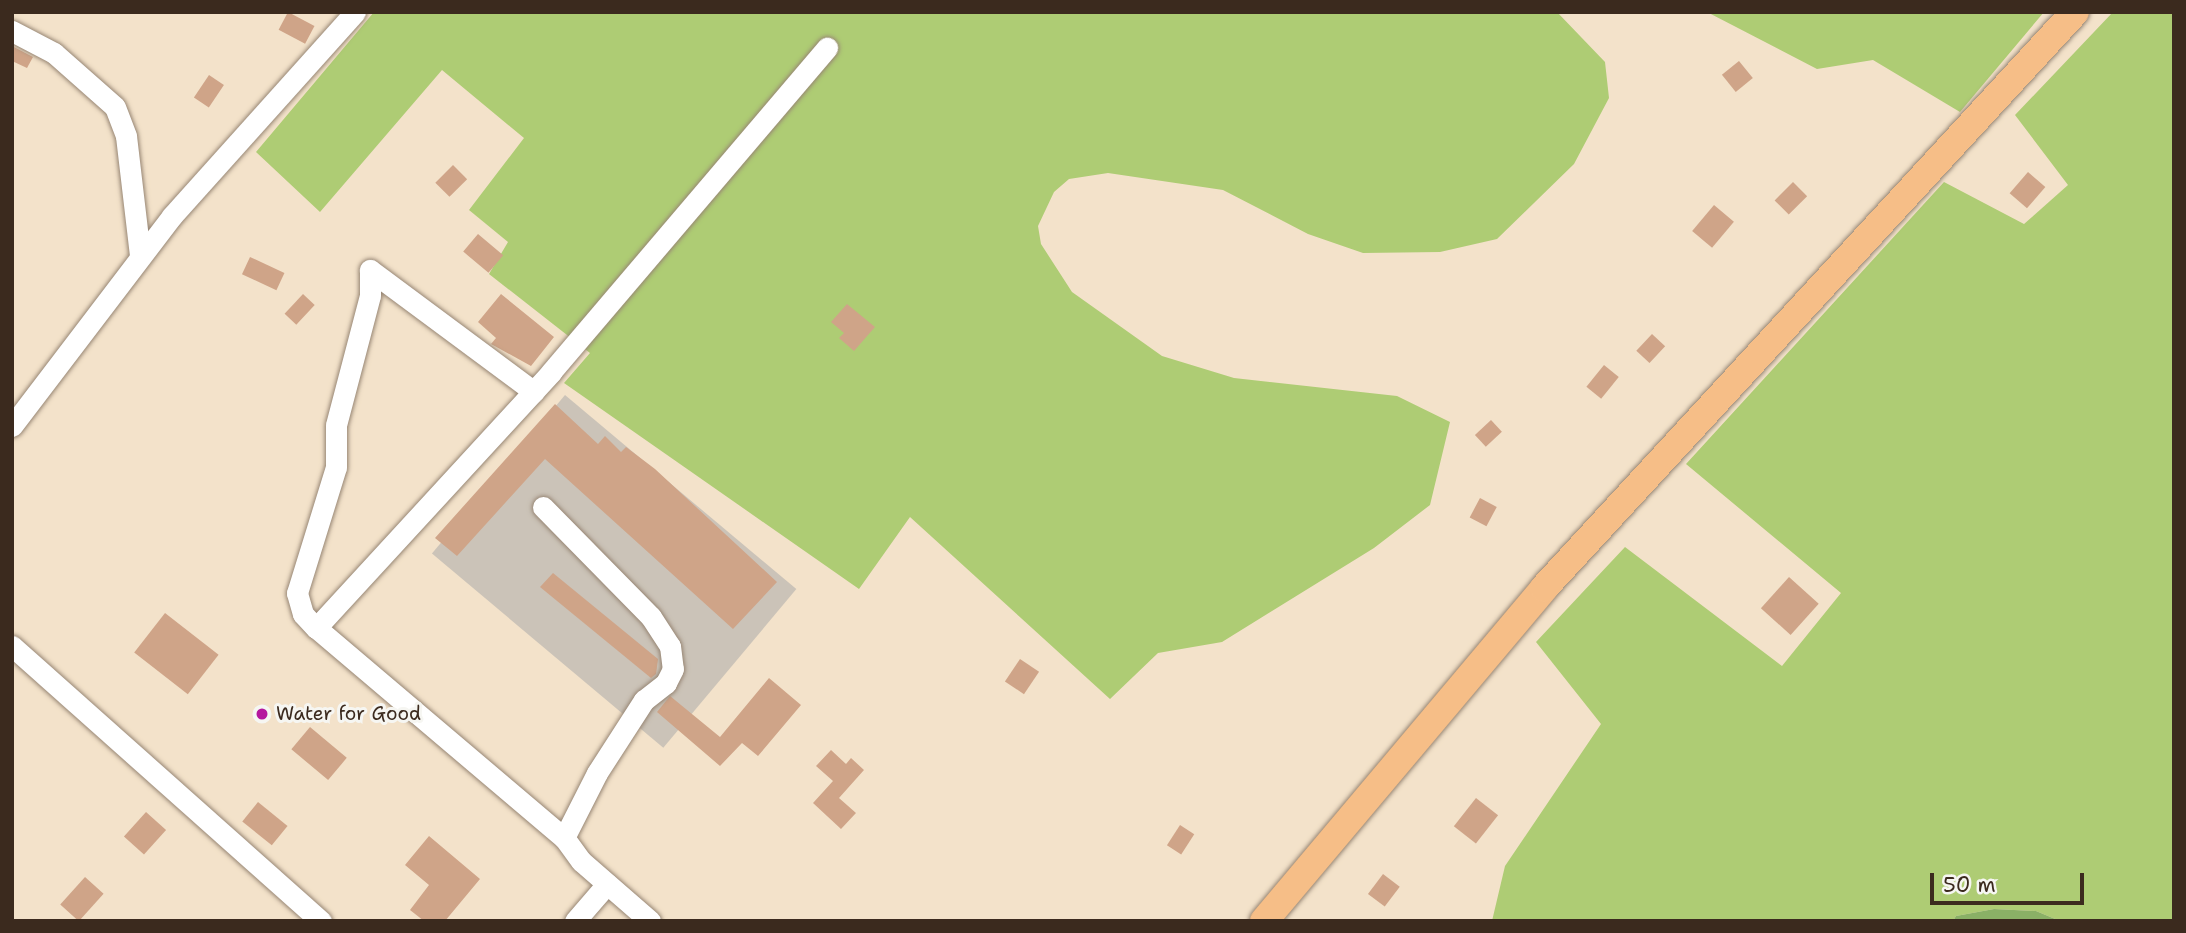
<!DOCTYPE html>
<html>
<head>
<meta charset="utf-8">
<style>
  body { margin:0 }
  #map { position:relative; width:2186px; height:933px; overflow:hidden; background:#f3e2ca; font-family:"Shantell Sans",sans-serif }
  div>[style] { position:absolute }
  .industrial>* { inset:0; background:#cbc3b8; transform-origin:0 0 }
  .green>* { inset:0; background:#aecc74 }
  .forest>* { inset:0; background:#8ab066 }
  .building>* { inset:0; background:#cfa488; transform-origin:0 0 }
  .roads { filter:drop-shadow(0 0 2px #978674) drop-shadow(0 0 2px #978674) }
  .minor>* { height:21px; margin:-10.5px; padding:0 10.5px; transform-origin:10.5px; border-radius:10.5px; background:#fff }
  .major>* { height:28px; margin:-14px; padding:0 14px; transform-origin:14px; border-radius:14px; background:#f6be87 }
  .dots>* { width:19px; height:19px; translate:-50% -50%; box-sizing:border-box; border:4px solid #f6f6f2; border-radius:50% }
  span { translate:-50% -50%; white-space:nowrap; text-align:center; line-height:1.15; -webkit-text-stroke:6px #f6f6f2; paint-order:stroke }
  .poi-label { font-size:19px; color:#3b2a1e }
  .left { translate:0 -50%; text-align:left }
  .frame { position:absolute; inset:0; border:14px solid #3b2a1e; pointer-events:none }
  .scale { position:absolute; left:1930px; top:873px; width:154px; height:32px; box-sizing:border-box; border:4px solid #3b2a1e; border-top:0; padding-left:9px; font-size:21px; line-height:24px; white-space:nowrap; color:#3b2a1e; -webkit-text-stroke:5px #f6f6f2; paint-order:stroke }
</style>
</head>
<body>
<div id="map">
  <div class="industrial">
    <div style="left:565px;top:395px;width:302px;height:207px;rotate:40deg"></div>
  </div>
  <div class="green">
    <div style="clip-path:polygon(374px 12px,1557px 12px,1605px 62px,1609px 98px,1574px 164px,1497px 239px,1440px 252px,1363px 253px,1308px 234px,1223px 190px,1108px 173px,1069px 179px,1054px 192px,1038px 226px,1041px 244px,1072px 292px,1162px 356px,1234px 378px,1397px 396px,1450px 422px,1430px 505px,1374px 548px,1222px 642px,1158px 653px,1110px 699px,910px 517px,859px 589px,564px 383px,590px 353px,489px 274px,508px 242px,469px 210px,524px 138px,442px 70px,320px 212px,256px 152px)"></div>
    <div style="clip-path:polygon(1707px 12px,2044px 12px,1960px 112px,1873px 60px,1817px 69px)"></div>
    <div style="clip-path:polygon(2113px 12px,2174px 12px,2174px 921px,2060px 921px,2036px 911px,1994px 909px,1956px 916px,1953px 921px,1492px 921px,1505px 866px,1601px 724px,1536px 642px,1625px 547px,1782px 666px,1841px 593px,1686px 464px,1944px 182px,2024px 224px,2068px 185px,2015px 115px)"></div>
  </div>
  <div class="forest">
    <div style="clip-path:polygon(1994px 909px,2036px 911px,2060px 921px,1953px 921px,1956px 916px)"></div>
  </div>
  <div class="building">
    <div style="left:288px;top:12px;width:30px;height:20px;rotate:28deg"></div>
    <div style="clip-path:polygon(12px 46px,33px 57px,27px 68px,12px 61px)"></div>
    <div style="left:1739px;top:61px;width:22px;height:22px;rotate:51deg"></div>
    <div style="left:209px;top:75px;width:18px;height:27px;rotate:34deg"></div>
    <div style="left:453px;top:165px;width:20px;height:25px;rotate:45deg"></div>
    <div style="left:2028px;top:172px;width:23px;height:28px;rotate:41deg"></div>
    <div style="left:1793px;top:182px;width:20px;height:26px;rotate:45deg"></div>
    <div style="left:1714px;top:205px;width:26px;height:34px;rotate:40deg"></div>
    <div style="left:478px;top:234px;width:33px;height:23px;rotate:40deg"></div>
    <div style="left:250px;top:257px;width:38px;height:19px;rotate:25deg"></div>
    <div style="left:303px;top:294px;width:16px;height:27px;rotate:43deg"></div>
    <div style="clip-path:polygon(501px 294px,554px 337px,531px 366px,491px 344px,496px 338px,478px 322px)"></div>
    <div style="clip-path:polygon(847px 304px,875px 327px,854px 351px,839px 338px,844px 333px,831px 322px)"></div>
    <div style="left:1652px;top:334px;width:18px;height:23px;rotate:43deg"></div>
    <div style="left:1604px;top:365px;width:19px;height:28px;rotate:39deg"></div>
    <div style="clip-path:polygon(555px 404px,598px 444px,605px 436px,621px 452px,626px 447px,655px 469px,777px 582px,733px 629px,545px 459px,457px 556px,435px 538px)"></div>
    <div style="left:1491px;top:420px;width:16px;height:22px;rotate:47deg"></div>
    <div style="left:1480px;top:498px;width:19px;height:22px;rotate:28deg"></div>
    <div style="clip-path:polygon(553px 573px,658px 659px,656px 674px,651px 678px,540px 587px)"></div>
    <div style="left:1789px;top:577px;width:40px;height:42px;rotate:42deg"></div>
    <div style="left:165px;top:613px;width:68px;height:50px;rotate:38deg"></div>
    <div style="left:1020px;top:659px;width:23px;height:27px;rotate:34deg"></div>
    <div style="clip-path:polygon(769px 678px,801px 705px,758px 756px,742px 743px,720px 766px,657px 712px,670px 696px,720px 737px)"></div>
    <div style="left:310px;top:727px;width:48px;height:29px;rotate:40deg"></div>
    <div style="clip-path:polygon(831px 750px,846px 764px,851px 758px,864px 770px,839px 798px,856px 813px,841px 829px,813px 803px,833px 781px,816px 766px)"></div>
    <div style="left:1476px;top:798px;width:28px;height:36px;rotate:38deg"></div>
    <div style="left:258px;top:802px;width:38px;height:25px;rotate:39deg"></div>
    <div style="left:146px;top:812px;width:27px;height:33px;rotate:42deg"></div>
    <div style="left:1180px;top:825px;width:17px;height:24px;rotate:33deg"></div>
    <div style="clip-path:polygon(429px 836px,480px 879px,445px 921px,424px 921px,410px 910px,429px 885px,405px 865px)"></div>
    <div style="left:1383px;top:874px;width:21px;height:25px;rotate:37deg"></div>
    <div style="left:85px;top:877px;width:25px;height:37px;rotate:42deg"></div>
  </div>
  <div class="roads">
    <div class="minor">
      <div style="left:12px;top:31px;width:47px;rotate:27.6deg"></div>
      <div style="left:54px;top:53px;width:81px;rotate:41.5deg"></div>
      <div style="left:115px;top:107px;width:31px;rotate:69deg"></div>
      <div style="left:126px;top:136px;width:121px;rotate:83.3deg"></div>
      <div style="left:370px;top:270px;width:204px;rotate:36.6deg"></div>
      <div style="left:12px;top:426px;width:264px;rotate:-52.7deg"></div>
      <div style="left:172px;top:216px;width:274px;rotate:-48.1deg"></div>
      <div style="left:543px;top:507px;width:154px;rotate:45.5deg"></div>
      <div style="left:651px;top:617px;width:35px;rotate:57deg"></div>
      <div style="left:670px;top:646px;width:23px;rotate:83deg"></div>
      <div style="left:673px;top:669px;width:16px;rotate:117deg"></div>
      <div style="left:666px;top:683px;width:28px;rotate:142deg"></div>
      <div style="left:644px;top:700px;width:87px;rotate:122.8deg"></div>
      <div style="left:597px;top:773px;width:73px;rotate:116.9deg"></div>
      <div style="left:316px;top:628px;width:19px;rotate:-133deg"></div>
      <div style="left:303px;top:614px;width:22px;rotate:-106deg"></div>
      <div style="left:297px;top:593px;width:132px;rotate:-72.8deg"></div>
      <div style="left:336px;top:467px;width:42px;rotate:-90deg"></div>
      <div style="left:336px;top:425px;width:134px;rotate:-75.3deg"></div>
      <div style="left:370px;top:295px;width:25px;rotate:-90deg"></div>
      <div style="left:12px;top:646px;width:414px;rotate:41.7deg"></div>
      <div style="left:575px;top:921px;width:49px;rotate:-49.1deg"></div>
      <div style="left:650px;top:921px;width:91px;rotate:-139deg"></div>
      <div style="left:581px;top:861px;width:29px;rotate:-126deg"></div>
      <div style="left:564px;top:838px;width:325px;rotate:-139.7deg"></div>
      <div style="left:316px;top:628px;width:348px;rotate:-47.4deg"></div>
      <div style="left:551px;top:372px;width:426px;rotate:-49.6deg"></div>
    </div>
    <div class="major">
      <div style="left:1264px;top:921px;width:435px;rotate:-49.9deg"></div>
      <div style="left:1544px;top:588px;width:783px;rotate:-47.33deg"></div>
    </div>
  </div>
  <div class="dots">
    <div style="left:262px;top:714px;background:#b5179e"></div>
  </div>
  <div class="poi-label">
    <span class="left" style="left:276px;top:714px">Water for Good</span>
  </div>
  <div class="frame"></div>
  <div class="scale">50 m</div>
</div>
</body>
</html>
